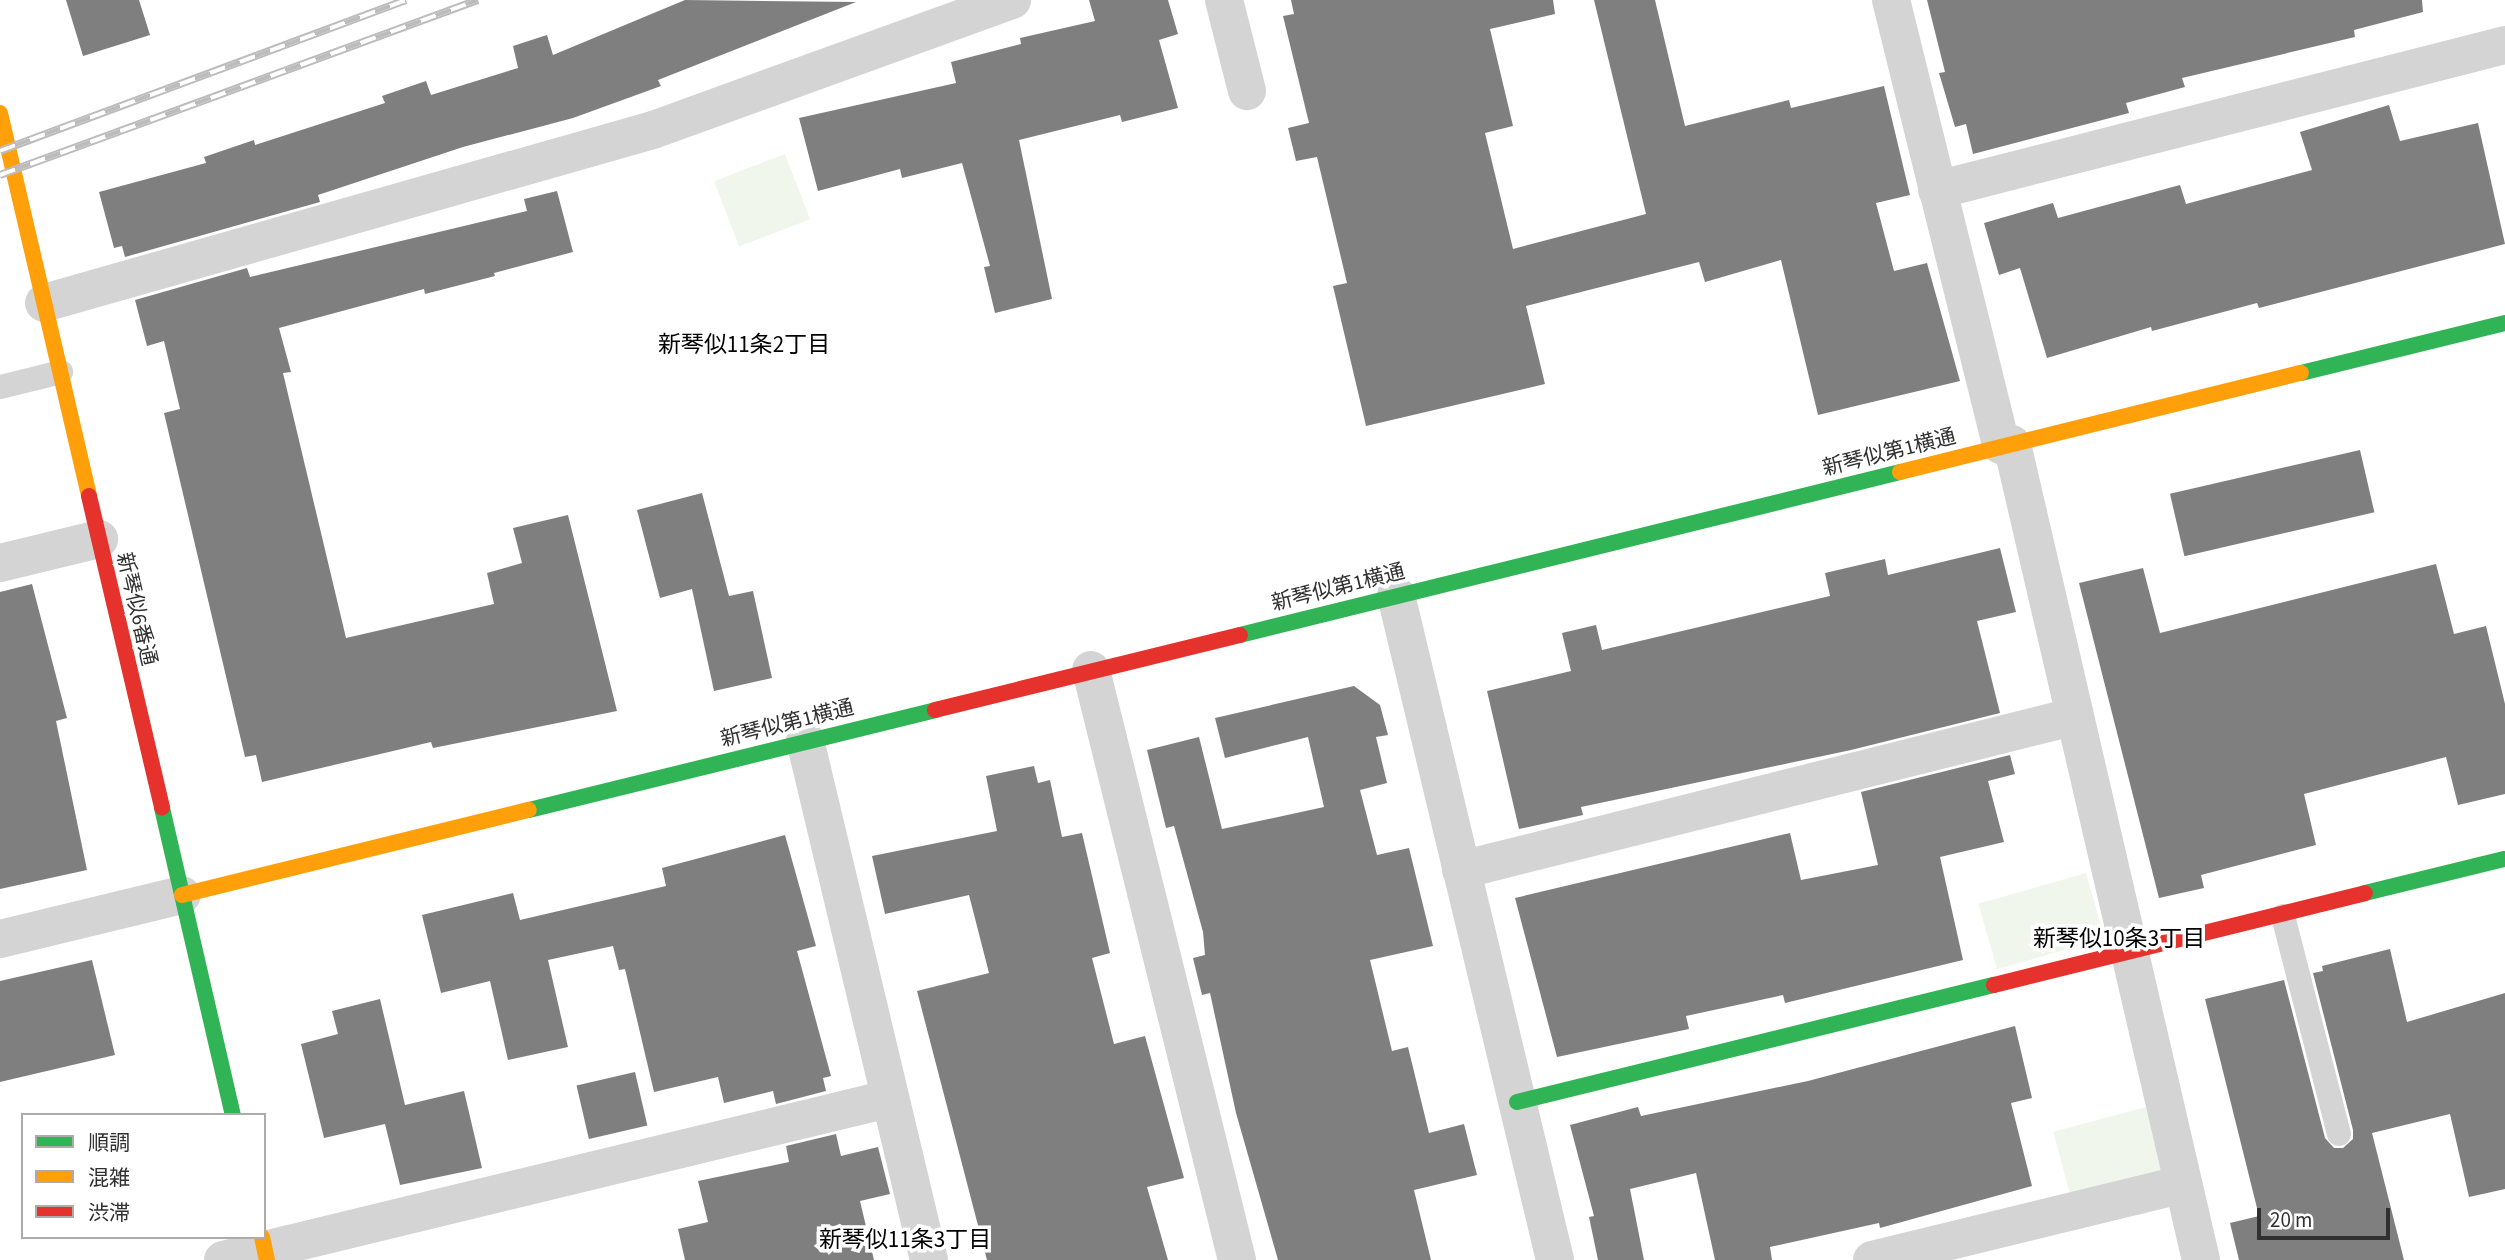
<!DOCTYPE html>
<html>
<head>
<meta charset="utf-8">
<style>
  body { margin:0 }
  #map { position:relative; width:2505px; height:1260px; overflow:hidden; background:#fff; font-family:"Source Sans 3","Noto Sans JP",sans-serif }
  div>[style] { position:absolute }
  .green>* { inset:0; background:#f0f6ec; transform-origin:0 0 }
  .building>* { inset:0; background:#7f7f7f; transform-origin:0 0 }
  .lane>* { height:24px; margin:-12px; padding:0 12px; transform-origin:12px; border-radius:12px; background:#d4d4d4 }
  .street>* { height:38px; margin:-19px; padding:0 19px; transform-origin:19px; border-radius:19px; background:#d4d4d4 }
  .fast>* { height:16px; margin:-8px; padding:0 8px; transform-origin:8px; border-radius:8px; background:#30b455 }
  .slow>* { height:16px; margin:-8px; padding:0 8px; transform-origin:8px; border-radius:8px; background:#ff9f0a }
  .jam>* { height:16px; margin:-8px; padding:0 8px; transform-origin:8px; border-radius:8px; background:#e5322d }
  .rail>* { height:8px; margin-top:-4px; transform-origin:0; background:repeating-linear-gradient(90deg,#fff 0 16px,#bcbcbc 0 32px); box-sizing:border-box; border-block:2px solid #bcbcbc }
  span { translate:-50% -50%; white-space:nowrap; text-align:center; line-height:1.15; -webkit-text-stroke:7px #fff; paint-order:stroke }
  .street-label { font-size:21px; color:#303030 }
  .neighbourhood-label { font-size:23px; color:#000 }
  .legend { position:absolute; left:21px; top:1113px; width:245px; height:126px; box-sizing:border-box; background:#fff; border:2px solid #acacac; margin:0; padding:9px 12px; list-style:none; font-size:21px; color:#303030 }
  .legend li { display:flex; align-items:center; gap:14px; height:35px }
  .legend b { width:35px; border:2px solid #acacac }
  .scale { position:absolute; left:2257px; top:1208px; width:133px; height:32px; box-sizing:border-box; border:4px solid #303030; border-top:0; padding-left:9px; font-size:21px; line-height:24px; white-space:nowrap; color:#303030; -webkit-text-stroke:5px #fff; paint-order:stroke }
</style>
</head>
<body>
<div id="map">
  <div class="green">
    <div style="left:785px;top:154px;width:70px;height:76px;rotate:69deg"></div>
    <div style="left:2086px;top:873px;width:68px;height:112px;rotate:74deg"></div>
    <div style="left:2146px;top:1107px;width:67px;height:96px;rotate:75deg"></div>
  </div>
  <div class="building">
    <div style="clip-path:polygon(66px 0,139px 0,150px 35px,83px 56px)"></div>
    <div style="clip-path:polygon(685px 0,856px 2px,658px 80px,661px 86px,573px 118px,463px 147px,318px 195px,320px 202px,125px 257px,122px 246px,114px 248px,99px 192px,206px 163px,204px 157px,254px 140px,255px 145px,385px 103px,382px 96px,426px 81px,431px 95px,518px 68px,513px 46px,547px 35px,553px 55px)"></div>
    <div style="clip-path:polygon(1089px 0,1168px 0,1178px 34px,1159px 40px,1178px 108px,1122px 122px,1120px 115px,1019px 140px,1052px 299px,995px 313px,984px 267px,990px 266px,962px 163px,902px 178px,900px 169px,818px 191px,799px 118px,956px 83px,951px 62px,1021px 44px,1020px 38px,1095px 21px)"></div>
    <div style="clip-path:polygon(1291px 0,1553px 0,1555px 14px,1490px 29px,1513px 126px,1485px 133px,1513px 249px,1646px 214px,1594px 0,1655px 0,1685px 126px,1789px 100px,1791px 108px,1884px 86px,1910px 195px,1876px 203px,1894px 271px,1927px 263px,1960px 381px,1818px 415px,1781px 260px,1705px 282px,1699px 262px,1526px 306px,1545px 384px,1366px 426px,1333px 286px,1347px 283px,1317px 157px,1296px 161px,1288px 128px,1309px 123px,1283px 16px,1294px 14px)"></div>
    <div style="clip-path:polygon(1927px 0,2422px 0,2423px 12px,2354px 30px,2355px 37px,2182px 78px,2185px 87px,2126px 103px,2129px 113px,1973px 154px,1966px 124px,1955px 127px,1939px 73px,1945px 72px)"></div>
    <div style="clip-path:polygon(2389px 105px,2400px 141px,2478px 123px,2505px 244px,2259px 308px,2257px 303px,2152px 331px,2151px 327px,2047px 358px,2020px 268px,1999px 275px,1984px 223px,2053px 203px,2058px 218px,2180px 185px,2186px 204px,2312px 170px,2300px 132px)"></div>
    <div style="clip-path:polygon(557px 191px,573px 252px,494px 273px,495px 276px,425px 294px,424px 289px,279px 328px,291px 372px,283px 373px,346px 638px,494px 604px,487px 573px,522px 563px,513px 528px,568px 515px,617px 711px,433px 748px,431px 742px,262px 782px,256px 755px,245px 757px,164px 413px,180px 409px,164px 341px,147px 346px,135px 300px,247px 268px,250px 277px,527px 211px,524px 199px)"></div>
    <div style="left:2360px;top:450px;width:64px;height:195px;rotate:77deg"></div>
    <div style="clip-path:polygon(702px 493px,729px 596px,753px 591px,772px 678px,714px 691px,692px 589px,660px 598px,637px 510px)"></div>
    <div style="clip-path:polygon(2000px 548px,2016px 612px,1977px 621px,2000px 713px,1851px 750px,1581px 807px,1583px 815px,1519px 829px,1487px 691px,1571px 671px,1562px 633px,1596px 625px,1602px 650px,1830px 596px,1825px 573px,1885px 559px,1888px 575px)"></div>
    <div style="clip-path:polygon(2436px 564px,2454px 634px,2486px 626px,2505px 704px,2505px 794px,2458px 805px,2446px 757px,2304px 794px,2316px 845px,2201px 875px,2204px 888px,2159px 898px,2079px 583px,2143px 568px,2160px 633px)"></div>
    <div style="clip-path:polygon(32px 584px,67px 718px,56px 721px,87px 870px,0 889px,0 592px)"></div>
    <div style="clip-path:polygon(1354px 686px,1380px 705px,1388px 735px,1376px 737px,1387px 783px,1360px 790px,1377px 855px,1409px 848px,1433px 946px,1370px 960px,1392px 1051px,1408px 1047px,1429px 1133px,1464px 1124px,1477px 1175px,1414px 1190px,1431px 1260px,1278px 1260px,1236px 1113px,1210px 993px,1202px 995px,1193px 958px,1205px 955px,1203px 932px,1174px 826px,1166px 828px,1147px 750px,1199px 737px,1222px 829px,1324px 807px,1308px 737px,1225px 758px,1215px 718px)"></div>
    <div style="clip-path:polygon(2010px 755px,2015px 774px,1988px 781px,2004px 842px,1940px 857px,1963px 960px,1785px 1003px,1783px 995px,1686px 1016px,1689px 1029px,1557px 1057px,1515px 898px,1790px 833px,1801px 880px,1878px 865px,1861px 792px)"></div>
    <div style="clip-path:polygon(1034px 766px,1038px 783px,1050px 780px,1062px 837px,1082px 833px,1110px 953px,1092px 958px,1114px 1044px,1145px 1036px,1184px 1178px,1147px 1187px,1168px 1260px,987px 1260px,917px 991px,989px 973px,969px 895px,885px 914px,872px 856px,997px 831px,986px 776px)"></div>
    <div style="clip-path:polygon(785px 835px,816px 946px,797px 951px,831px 1076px,823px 1078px,826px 1091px,776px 1104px,773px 1091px,724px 1103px,718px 1077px,654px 1092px,625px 969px,619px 970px,613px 946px,548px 960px,568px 1047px,508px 1060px,490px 981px,441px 993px,422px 915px,513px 893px,520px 920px,666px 886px,662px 868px)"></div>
    <div style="clip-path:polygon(2390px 949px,2407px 1022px,2505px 993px,2505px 1189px,2469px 1197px,2450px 1114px,2372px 1133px,2404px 1260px,2239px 1260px,2230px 1223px,2259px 1216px,2205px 999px,2284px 980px,2325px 1138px,2334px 1148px,2343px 1148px,2353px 1139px,2353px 1130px,2313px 973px,2323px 971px,2322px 966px)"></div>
    <div style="clip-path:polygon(92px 960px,115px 1055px,0 1082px,0 981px)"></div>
    <div style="clip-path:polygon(380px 999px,405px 1105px,464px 1091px,482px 1168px,400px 1185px,385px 1124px,324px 1138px,301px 1044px,338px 1034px,332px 1011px)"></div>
    <div style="clip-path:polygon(2015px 1026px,2032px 1098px,2011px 1103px,2032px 1186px,1880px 1228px,1879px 1223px,1770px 1247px,1772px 1260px,1715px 1260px,1696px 1173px,1630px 1189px,1644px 1260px,1598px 1260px,1589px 1217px,1594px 1216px,1570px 1125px,1638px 1107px,1641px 1116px,1808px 1081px)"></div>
    <div style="left:635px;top:1072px;width:55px;height:60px;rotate:77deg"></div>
    <div style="clip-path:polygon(836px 1134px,841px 1156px,878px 1147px,890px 1194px,860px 1201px,874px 1260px,685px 1260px,678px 1229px,708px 1222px,698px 1181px,789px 1162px,786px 1146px)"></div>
  </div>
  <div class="lane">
    <div style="left:0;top:387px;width:63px;rotate:-13.8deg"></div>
    <div style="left:2283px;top:916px;width:225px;rotate:75.6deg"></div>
  </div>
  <div class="street">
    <div style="left:1224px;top:0;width:94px;rotate:75.8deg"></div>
    <div style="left:1891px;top:0;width:459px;rotate:76.1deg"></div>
    <div style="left:1937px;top:190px;width:586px;rotate:-14.32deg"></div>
    <div style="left:44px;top:303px;width:633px;rotate:-15.86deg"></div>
    <div style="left:653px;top:130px;width:382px;rotate:-19.9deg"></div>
    <div style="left:2012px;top:444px;width:838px;rotate:76.96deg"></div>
    <div style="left:0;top:563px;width:102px;rotate:-13.6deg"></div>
    <div style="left:1396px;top:595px;width:684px;rotate:76.55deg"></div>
    <div style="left:1091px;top:670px;width:608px;rotate:76.1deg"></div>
    <div style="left:805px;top:740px;width:535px;rotate:76.59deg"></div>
    <div style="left:1461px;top:870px;width:630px;rotate:-14.06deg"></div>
    <div style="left:0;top:939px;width:187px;rotate:-13.6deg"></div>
    <div style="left:223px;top:1260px;width:684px;rotate:-13.61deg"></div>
    <div style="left:1872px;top:1260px;width:320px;rotate:-13.7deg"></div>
  </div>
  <div class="fast">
    <div style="left:2301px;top:373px;width:210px;rotate:-13.8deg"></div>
    <div style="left:1240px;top:635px;width:680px;rotate:-13.87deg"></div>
    <div style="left:162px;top:808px;width:315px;rotate:77deg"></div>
    <div style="left:529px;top:810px;width:418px;rotate:-13.8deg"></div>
    <div style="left:2365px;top:893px;width:144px;rotate:-13.7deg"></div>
    <div style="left:1517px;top:1102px;width:491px;rotate:-13.8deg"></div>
  </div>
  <div class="slow">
    <div style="left:0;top:113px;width:393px;rotate:76.9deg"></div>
    <div style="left:1900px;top:472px;width:413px;rotate:-13.9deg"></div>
    <div style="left:182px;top:895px;width:357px;rotate:-13.8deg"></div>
    <div style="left:262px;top:1237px;width:24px;rotate:78deg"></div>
  </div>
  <div class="jam">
    <div style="left:89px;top:496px;width:320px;rotate:76.8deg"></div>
    <div style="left:935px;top:710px;width:314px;rotate:-13.8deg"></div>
    <div style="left:1994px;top:985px;width:382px;rotate:-13.9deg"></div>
  </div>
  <div class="rail">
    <div style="left:0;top:151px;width:433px;rotate:-20.4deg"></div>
    <div style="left:0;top:175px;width:509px;rotate:-20.11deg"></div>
  </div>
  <div class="street-label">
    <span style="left:1889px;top:452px;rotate:-14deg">新琴似第1横通</span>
    <span style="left:1338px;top:587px;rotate:-14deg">新琴似第1横通</span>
    <span style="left:137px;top:609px;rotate:77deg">新琴似6番通</span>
    <span style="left:787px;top:723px;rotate:-14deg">新琴似第1横通</span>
  </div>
  <div class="neighbourhood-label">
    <span style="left:744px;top:345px">新琴似11条2丁目</span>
    <span style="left:2119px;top:939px">新琴似10条3丁目</span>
    <span style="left:905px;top:1240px">新琴似11条3丁目</span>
  </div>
  <ul class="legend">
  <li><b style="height:9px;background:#30b455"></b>順調</li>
  <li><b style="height:9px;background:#ff9f0a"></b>混雑</li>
  <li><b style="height:9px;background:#e5322d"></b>渋滞</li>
  </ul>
  <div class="scale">20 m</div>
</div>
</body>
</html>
